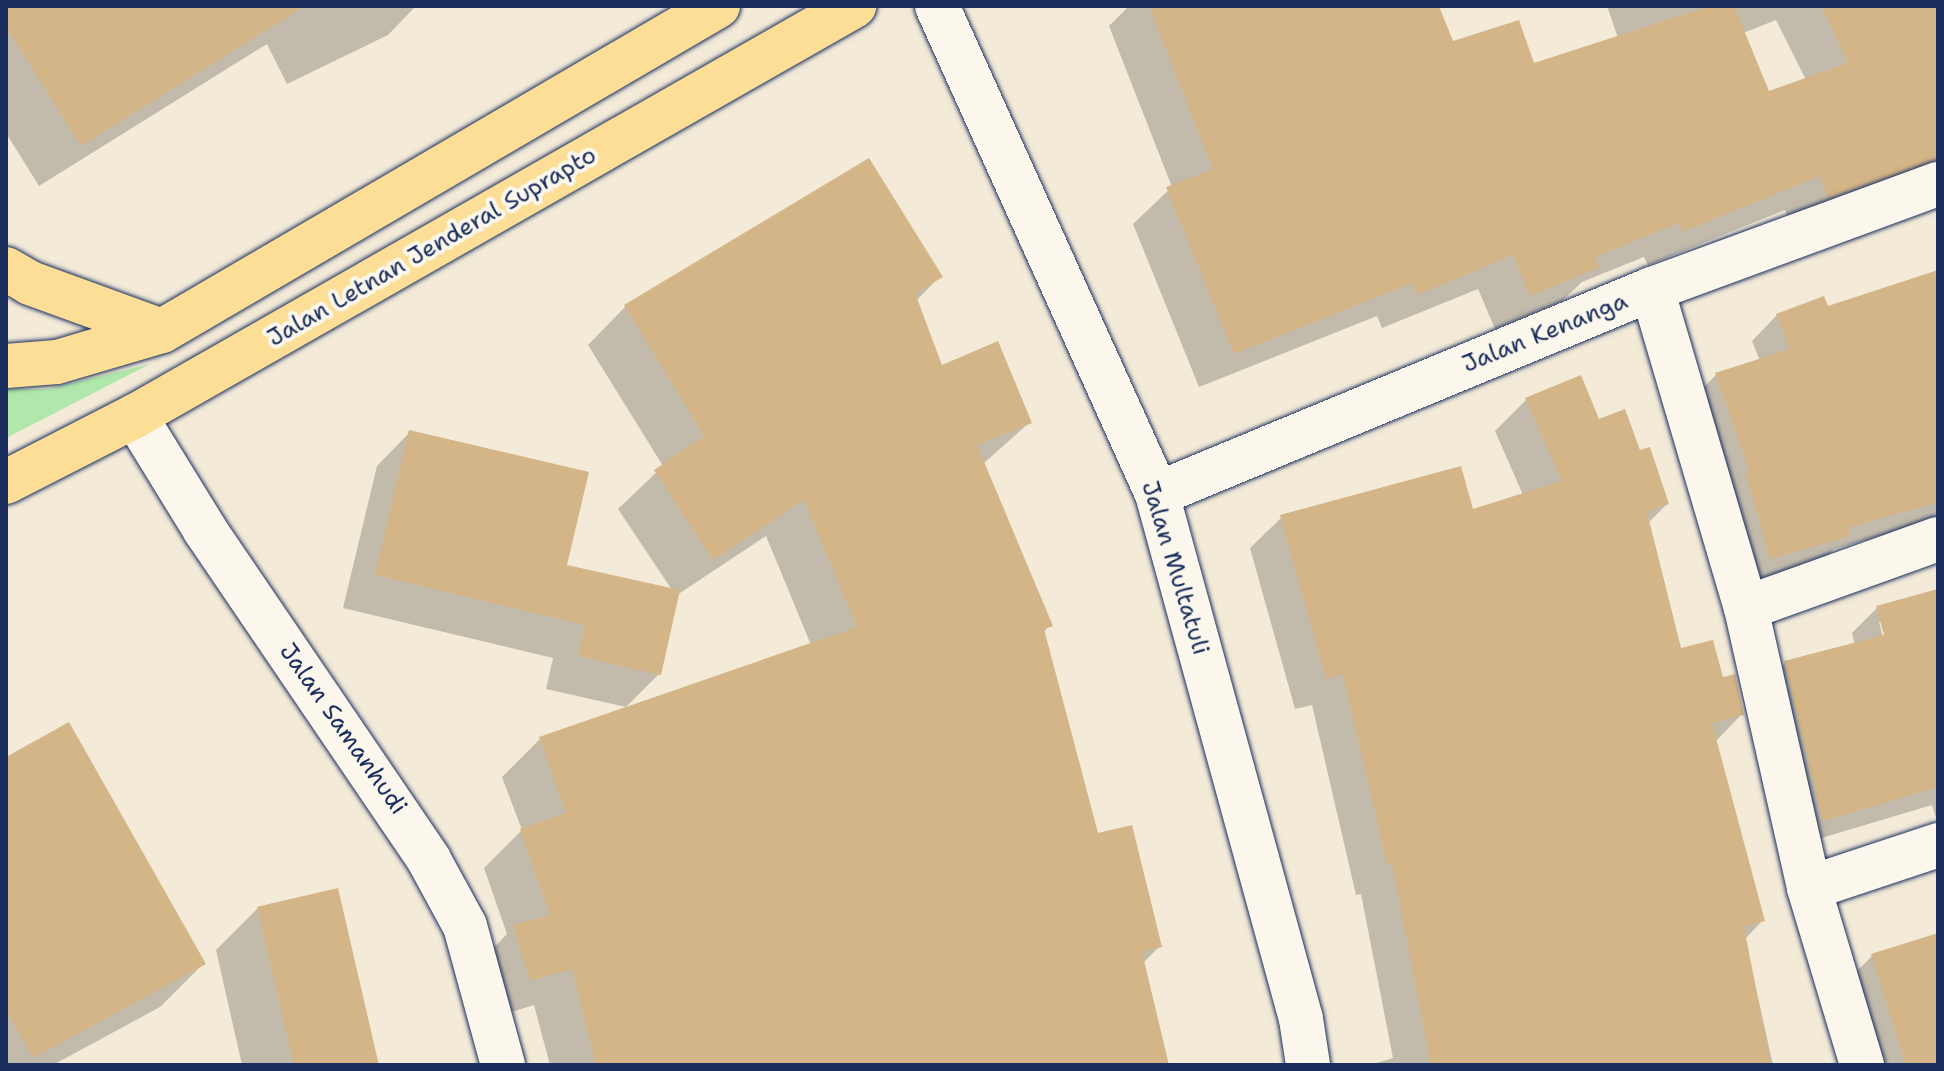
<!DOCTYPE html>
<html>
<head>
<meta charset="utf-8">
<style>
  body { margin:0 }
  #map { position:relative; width:1944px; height:1071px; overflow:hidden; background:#f3ead8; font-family:"Shantell Sans",sans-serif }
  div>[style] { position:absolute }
  .green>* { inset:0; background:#b0e7aa }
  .shadow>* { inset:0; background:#0003 }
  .building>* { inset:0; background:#d4b587; transform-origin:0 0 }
  .roads { filter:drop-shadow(0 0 2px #1b2f5e) drop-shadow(0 0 2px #1b2f5e) }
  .minor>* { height:44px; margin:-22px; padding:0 22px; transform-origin:22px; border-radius:22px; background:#fbf7ec }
  .primary>* { height:44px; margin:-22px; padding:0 22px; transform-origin:22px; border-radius:22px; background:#fdde96 }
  span { translate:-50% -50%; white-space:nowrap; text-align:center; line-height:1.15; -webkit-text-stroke:8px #fbf7ec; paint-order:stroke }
  .street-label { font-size:24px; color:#1b2f5e }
  .frame { position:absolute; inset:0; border:8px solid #1b2f5e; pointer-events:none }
</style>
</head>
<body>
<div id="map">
  <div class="green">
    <div style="clip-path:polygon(150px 364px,6px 438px,6px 389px,48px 389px)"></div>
  </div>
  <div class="shadow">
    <div style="clip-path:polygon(6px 6px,416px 6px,388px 35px,287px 84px,267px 44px,39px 186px,6px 133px)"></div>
    <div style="clip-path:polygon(evenodd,1129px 6px,1437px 6px,1452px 44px,1532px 66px,1618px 38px,1607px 6px,1938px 6px,1938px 180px,1793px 231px,1785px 210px,1648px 265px,1644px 257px,1582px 282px,1562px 301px,1495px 329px,1478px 289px,1382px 328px,1377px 316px,1199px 387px,1133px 224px,1172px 187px,1109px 26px,1129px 6px,1776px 20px,1806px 80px,1767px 93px,1743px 33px,1776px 20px)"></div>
    <div style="clip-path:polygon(869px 160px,940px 276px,916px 301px,941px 367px,1030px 422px,983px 464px,1050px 625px,1043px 633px,1097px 836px,1160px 946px,1143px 963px,1167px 1065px,550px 1065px,534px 1005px,492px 1018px,477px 965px,507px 934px,484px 868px,522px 830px,502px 777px,540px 739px,811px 645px,766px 536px,677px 595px,659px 674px,626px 707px,546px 689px,553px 658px,343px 608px,377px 466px,410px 432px,564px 566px,672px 590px,618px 509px,663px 466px,588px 345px,625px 307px)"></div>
    <div style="clip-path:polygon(1938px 273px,1938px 519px,1834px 549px,1823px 560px,1745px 583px,1691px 400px,1716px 375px,1760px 361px,1752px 341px,1777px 315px,1827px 308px)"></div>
    <div style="clip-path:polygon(1526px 400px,1598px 421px,1639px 453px,1667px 504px,1648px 523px,1680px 650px,1721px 680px,1742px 714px,1715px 742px,1763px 920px,1745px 939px,1773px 1065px,1370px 1065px,1393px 1058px,1361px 894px,1356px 895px,1312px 705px,1295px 709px,1250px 548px,1282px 517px,1472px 511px,1523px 495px,1495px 431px)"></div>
    <div style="clip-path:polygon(evenodd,1938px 592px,1938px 825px,1932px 805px,1798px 845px,1760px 688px,1785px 663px,1855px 645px,1852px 633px,1877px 608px,1938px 592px,1879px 622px,1883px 622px,1889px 644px,1885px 645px,1879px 622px)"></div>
    <div style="clip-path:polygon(6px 759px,203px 964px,160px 1007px,53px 1065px,6px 1065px)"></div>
    <div style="clip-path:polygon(258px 908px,378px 1065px,242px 1065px,216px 950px)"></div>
    <div style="clip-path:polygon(1938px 935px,1938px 1065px,1860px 1065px,1837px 991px,1872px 956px)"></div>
  </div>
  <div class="building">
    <div style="clip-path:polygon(6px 6px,305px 6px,81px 146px,6px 27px)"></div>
    <div style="clip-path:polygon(1149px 6px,1439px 6px,1453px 41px,1519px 20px,1534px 63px,1710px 6px,1734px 6px,1769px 91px,1848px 63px,1821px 6px,1938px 6px,1938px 160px,1828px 198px,1820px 176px,1682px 232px,1679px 223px,1595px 257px,1600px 267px,1530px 296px,1513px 255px,1417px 295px,1412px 283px,1234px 354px,1166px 187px,1213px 169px)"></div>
    <div style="clip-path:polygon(869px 158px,943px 277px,915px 293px,942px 365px,998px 341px,1032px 423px,977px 445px,1053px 626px,1044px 629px,1098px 833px,1132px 825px,1162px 947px,1142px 952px,1169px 1065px,596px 1065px,572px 969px,530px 981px,513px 925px,550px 915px,520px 829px,566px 813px,539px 737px,857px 627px,804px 500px,713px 560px,654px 470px,704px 436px,624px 305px)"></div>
    <div style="clip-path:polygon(1938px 270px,1938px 502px,1848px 528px,1850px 536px,1770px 559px,1745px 471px,1749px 470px,1715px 373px,1790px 349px,1776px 314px,1824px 296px,1828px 306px)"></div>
    <div style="clip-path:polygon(1581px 375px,1599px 419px,1625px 409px,1640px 450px,1650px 447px,1669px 504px,1647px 512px,1681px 648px,1713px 640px,1723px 677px,1735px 674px,1744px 715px,1712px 723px,1765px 921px,1744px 927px,1771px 1065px,1431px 1065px,1392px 864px,1387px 865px,1343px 674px,1326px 679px,1280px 515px,1461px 466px,1473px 509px,1562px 481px,1525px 398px)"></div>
    <div style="clip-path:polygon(409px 430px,589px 472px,567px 565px,680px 590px,661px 675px,578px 656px,585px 625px,375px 575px)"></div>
    <div style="clip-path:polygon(1938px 589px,1938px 787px,1823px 821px,1784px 661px,1884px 635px,1876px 606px)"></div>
    <div style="clip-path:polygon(69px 722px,206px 964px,33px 1058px,6px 1010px,6px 757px)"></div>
    <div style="left:338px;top:888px;width:182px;height:83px;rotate:77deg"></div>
    <div style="clip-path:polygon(1938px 933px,1938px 1065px,1906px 1065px,1871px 954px)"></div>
  </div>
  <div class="roads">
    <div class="minor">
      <div style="left:937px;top:6px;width:535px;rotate:65.73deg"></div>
      <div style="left:1157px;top:494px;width:544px;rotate:74.66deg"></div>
      <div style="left:1301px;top:1019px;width:47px;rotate:81.3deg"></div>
      <div style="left:1652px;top:289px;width:333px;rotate:73.6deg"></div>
      <div style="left:1746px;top:608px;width:287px;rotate:77.3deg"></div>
      <div style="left:1809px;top:888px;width:185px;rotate:73.3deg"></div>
      <div style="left:135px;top:416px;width:134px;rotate:58.4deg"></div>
      <div style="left:205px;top:530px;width:399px;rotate:55.8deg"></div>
      <div style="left:429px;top:860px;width:75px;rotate:61.4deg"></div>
      <div style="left:465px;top:926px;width:144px;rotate:74.7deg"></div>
      <div style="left:1157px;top:494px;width:536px;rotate:-22.5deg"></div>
      <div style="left:1652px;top:289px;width:305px;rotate:-20.2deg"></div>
      <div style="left:1746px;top:608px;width:204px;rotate:-19.8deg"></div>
      <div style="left:1809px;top:888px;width:136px;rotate:-18.4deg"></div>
    </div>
    <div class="primary">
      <div style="left:6px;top:269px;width:28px;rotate:30deg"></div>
      <div style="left:30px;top:283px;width:140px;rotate:20deg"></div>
      <div style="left:6px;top:366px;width:51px;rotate:-4.5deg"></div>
      <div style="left:57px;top:362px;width:109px;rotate:-16.4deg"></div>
      <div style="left:162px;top:331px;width:644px;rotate:-30.31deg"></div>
      <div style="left:6px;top:482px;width:145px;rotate:-27.1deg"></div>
      <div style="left:135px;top:416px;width:828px;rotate:-29.69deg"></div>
    </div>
  </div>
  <div class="street-label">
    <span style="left:432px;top:247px;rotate:-30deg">Jalan Letnan Jenderal Suprapto</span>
    <span style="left:1545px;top:333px;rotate:-22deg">Jalan Kenanga</span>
    <span style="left:1175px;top:568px;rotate:73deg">Jalan Multatuli</span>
    <span style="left:343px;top:729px;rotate:55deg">Jalan Samanhudi</span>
  </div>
  <div class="frame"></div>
</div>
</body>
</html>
